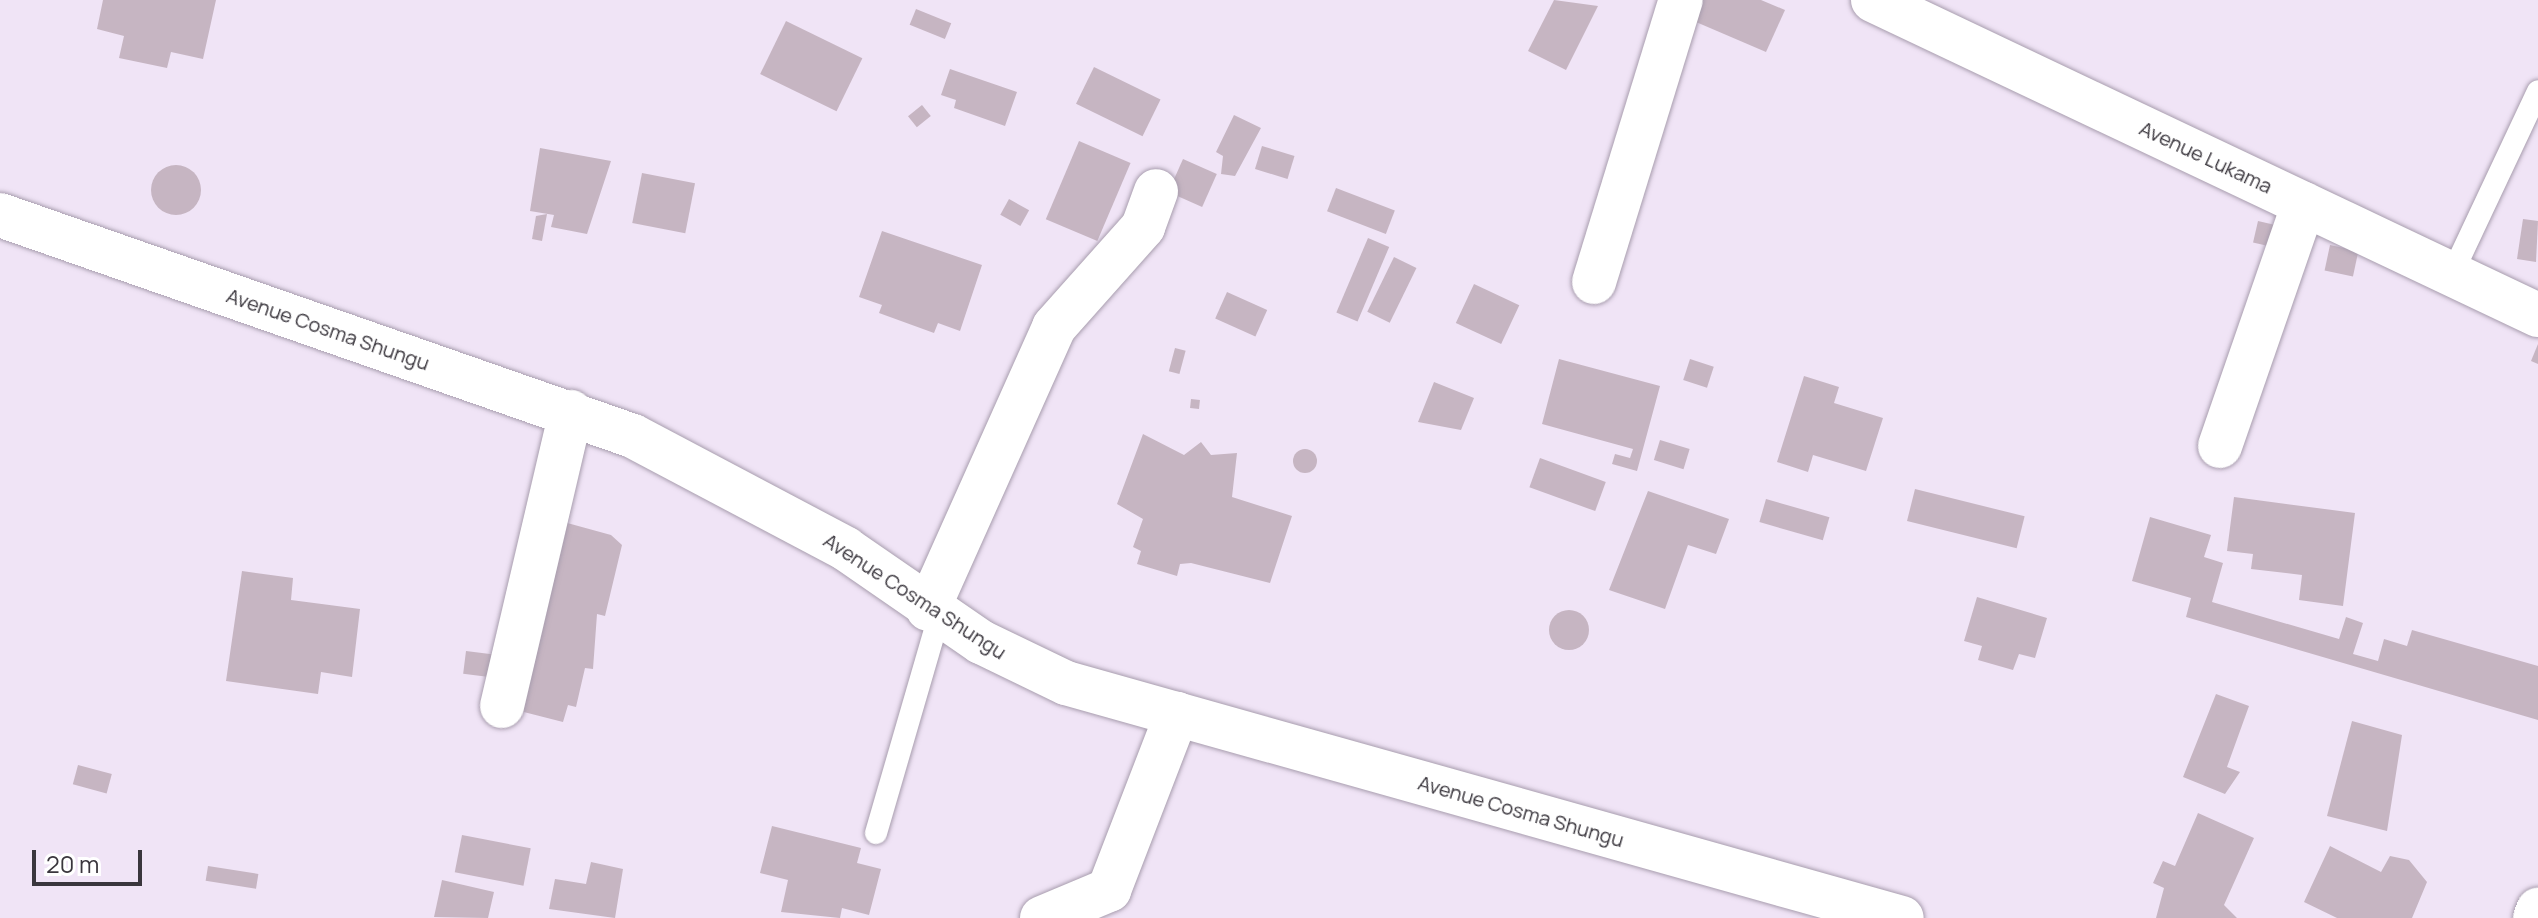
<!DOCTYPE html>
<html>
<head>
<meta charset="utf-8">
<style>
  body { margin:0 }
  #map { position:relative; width:2538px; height:918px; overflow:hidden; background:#f0e4f6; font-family:Manrope,sans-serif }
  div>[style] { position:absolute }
  .building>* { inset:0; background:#c6b5c2; transform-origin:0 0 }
  .round { border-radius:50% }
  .roads { filter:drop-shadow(0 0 2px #a89dae) drop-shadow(0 0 2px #a89dae) }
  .service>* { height:22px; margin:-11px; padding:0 11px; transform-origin:11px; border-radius:11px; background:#fff }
  .minor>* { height:44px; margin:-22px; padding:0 22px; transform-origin:22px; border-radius:22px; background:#fff }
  span { translate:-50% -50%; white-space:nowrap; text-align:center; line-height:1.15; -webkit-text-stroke:7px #fff; paint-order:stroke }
  .street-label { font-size:20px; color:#3a363d }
  .scale { position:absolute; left:32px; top:850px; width:110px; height:36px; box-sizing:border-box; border:4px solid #3a363d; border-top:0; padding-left:10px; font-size:24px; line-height:28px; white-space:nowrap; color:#3a363d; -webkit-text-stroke:6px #fff; paint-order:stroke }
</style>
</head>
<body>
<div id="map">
  <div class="building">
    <div style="clip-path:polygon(103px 0,216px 0,203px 59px,171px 52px,167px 68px,119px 58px,124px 36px,97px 29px)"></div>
    <div style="clip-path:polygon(1554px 0,1598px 6px,1566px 70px,1528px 51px)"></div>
    <div style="clip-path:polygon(1689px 0,1761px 0,1785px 10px,1766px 52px,1682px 16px)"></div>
    <div style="left:916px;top:9px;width:38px;height:17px;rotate:22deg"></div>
    <div style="left:786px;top:21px;width:85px;height:59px;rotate:26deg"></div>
    <div style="left:1094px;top:67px;width:74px;height:41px;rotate:26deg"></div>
    <div style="clip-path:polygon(950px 69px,1017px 92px,1005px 126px,954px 108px,956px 100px,941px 95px)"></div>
    <div style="left:922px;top:105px;width:14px;height:18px;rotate:51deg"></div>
    <div style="clip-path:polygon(1234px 115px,1261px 128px,1235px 176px,1221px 174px,1223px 156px,1216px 152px)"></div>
    <div style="left:1079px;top:141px;width:56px;height:85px;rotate:23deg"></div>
    <div style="left:1262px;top:146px;width:34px;height:24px;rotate:17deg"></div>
    <div style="clip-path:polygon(540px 148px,611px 161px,587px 234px,551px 227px,554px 215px,530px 211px)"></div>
    <div style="left:1183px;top:159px;width:37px;height:36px;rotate:24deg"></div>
    <div class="round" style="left:151px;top:165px;width:50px;height:50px"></div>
    <div style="left:642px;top:173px;width:54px;height:51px;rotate:11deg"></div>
    <div style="left:1336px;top:188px;width:63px;height:25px;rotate:21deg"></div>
    <div style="left:1009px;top:199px;width:23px;height:18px;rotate:29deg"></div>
    <div style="clip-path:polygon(547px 214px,542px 241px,532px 239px,536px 216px)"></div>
    <div style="clip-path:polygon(2523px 219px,2538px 221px,2536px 262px,2517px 259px)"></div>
    <div style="left:2258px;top:221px;width:31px;height:22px;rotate:13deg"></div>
    <div style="clip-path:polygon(882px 231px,982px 265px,960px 331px,938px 323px,934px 333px,879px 313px,882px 305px,859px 297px)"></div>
    <div style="left:1368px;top:238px;width:23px;height:81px;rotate:23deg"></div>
    <div style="left:2330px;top:245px;width:29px;height:26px;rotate:12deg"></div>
    <div style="left:1394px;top:257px;width:25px;height:61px;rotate:26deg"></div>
    <div style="left:1474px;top:284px;width:50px;height:43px;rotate:25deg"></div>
    <div style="left:1227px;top:292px;width:44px;height:29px;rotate:24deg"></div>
    <div style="clip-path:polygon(2538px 344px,2538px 364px,2531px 361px)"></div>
    <div style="left:1175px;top:348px;width:11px;height:24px;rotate:15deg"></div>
    <div style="clip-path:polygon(1559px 359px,1660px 386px,1637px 471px,1612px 464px,1615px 454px,1630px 458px,1633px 449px,1542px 424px)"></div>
    <div style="left:1690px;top:359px;width:25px;height:22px;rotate:18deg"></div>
    <div style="clip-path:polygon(1804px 376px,1839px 387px,1834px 403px,1883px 418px,1866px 471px,1813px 455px,1808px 472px,1777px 462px)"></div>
    <div style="clip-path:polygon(1434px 382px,1474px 398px,1461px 430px,1418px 422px)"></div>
    <div style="left:1191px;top:399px;width:9px;height:9px;rotate:6deg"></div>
    <div style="clip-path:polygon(1143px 434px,1184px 455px,1201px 442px,1211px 455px,1237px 453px,1232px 497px,1292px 516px,1270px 583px,1191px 563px,1180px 564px,1177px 576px,1137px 564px,1141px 551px,1133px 547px,1143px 519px,1117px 504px)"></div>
    <div style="left:1660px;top:440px;width:31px;height:21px;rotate:17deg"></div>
    <div class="round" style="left:1293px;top:449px;width:24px;height:24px"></div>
    <div style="left:1540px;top:458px;width:70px;height:31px;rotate:20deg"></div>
    <div style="left:1915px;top:489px;width:113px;height:33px;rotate:14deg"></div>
    <div style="clip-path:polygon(1648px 491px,1729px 519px,1716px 554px,1688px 545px,1665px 609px,1609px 590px)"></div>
    <div style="clip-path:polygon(2234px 497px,2355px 513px,2343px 606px,2299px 600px,2302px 575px,2251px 569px,2253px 554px,2227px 551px)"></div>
    <div style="left:1766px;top:499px;width:66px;height:24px;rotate:16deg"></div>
    <div style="clip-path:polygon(2150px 517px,2211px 535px,2204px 557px,2223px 563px,2212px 602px,2339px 639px,2346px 617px,2363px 623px,2353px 654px,2378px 661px,2384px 639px,2407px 646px,2412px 630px,2538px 666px,2538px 720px,2186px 617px,2191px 598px,2132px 581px)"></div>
    <div style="clip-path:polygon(560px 521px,611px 535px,622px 545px,605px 616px,597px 614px,593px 669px,585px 668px,576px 707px,568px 705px,563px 722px,512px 709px)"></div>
    <div style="clip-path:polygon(242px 571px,293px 578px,291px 600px,360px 609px,352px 677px,321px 672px,318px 694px,226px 681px)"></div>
    <div style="clip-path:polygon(1977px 597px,2047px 618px,2035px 658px,2019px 654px,2013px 670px,1978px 660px,1982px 646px,1964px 641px)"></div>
    <div class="round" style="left:1549px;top:610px;width:40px;height:40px"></div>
    <div style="left:466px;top:651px;width:26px;height:23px;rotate:7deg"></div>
    <div style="clip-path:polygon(2216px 694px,2249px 706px,2227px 767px,2240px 772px,2225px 794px,2183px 777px)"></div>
    <div style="clip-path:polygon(2352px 721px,2402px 735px,2387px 831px,2327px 816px)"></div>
    <div style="left:78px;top:765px;width:35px;height:20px;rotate:15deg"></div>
    <div style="clip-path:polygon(2198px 813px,2254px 838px,2224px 905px,2237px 918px,2156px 918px,2164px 888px,2153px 883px,2163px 861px,2175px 866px)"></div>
    <div style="clip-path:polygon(772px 826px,861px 848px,857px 863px,881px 869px,869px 915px,842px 908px,840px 918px,781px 912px,788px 880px,760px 873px)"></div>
    <div style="left:462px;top:835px;width:70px;height:38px;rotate:11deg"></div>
    <div style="clip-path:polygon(2330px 846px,2381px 872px,2390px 856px,2409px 860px,2427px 882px,2412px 918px,2337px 918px,2304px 902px)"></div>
    <div style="clip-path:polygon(591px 862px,623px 869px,615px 918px,549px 909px,555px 879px,586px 884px)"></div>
    <div style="left:208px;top:866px;width:51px;height:15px;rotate:9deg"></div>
    <div style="clip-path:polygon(442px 880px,494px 892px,488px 918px,434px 917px)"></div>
  </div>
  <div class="roads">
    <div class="service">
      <div style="left:2452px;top:274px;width:202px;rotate:-64.8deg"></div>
      <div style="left:876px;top:833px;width:226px;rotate:-73.8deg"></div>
    </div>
    <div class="minor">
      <div style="left:1873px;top:0;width:736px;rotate:25.35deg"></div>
      <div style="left:0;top:215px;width:670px;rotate:19.25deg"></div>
      <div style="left:633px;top:436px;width:241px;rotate:27.9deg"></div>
      <div style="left:846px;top:549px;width:164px;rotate:34.6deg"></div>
      <div style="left:981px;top:642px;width:94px;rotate:25.8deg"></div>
      <div style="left:1066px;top:683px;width:868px;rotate:15.7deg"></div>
      <div style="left:1594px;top:282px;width:295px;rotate:-72.9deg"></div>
      <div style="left:2220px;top:446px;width:256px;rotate:-70.9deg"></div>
      <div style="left:928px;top:609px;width:309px;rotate:-65.9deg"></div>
      <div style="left:1054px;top:327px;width:134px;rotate:-48.3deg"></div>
      <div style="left:1143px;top:227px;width:38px;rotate:-70deg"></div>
      <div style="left:502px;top:706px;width:302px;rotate:-76.8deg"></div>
      <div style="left:1042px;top:918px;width:73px;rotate:-22.7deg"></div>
      <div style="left:1109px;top:890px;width:189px;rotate:-68.9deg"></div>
      <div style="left:2535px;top:918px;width:9px;rotate:-69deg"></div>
    </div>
  </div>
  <div class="street-label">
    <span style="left:2206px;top:157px;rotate:25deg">Avenue Lukama</span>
    <span style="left:328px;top:329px;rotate:19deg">Avenue Cosma Shungu</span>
    <span style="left:915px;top:596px;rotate:33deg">Avenue Cosma Shungu</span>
    <span style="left:1521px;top:811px;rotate:16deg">Avenue Cosma Shungu</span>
  </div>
  <div class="scale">20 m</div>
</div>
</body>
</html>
